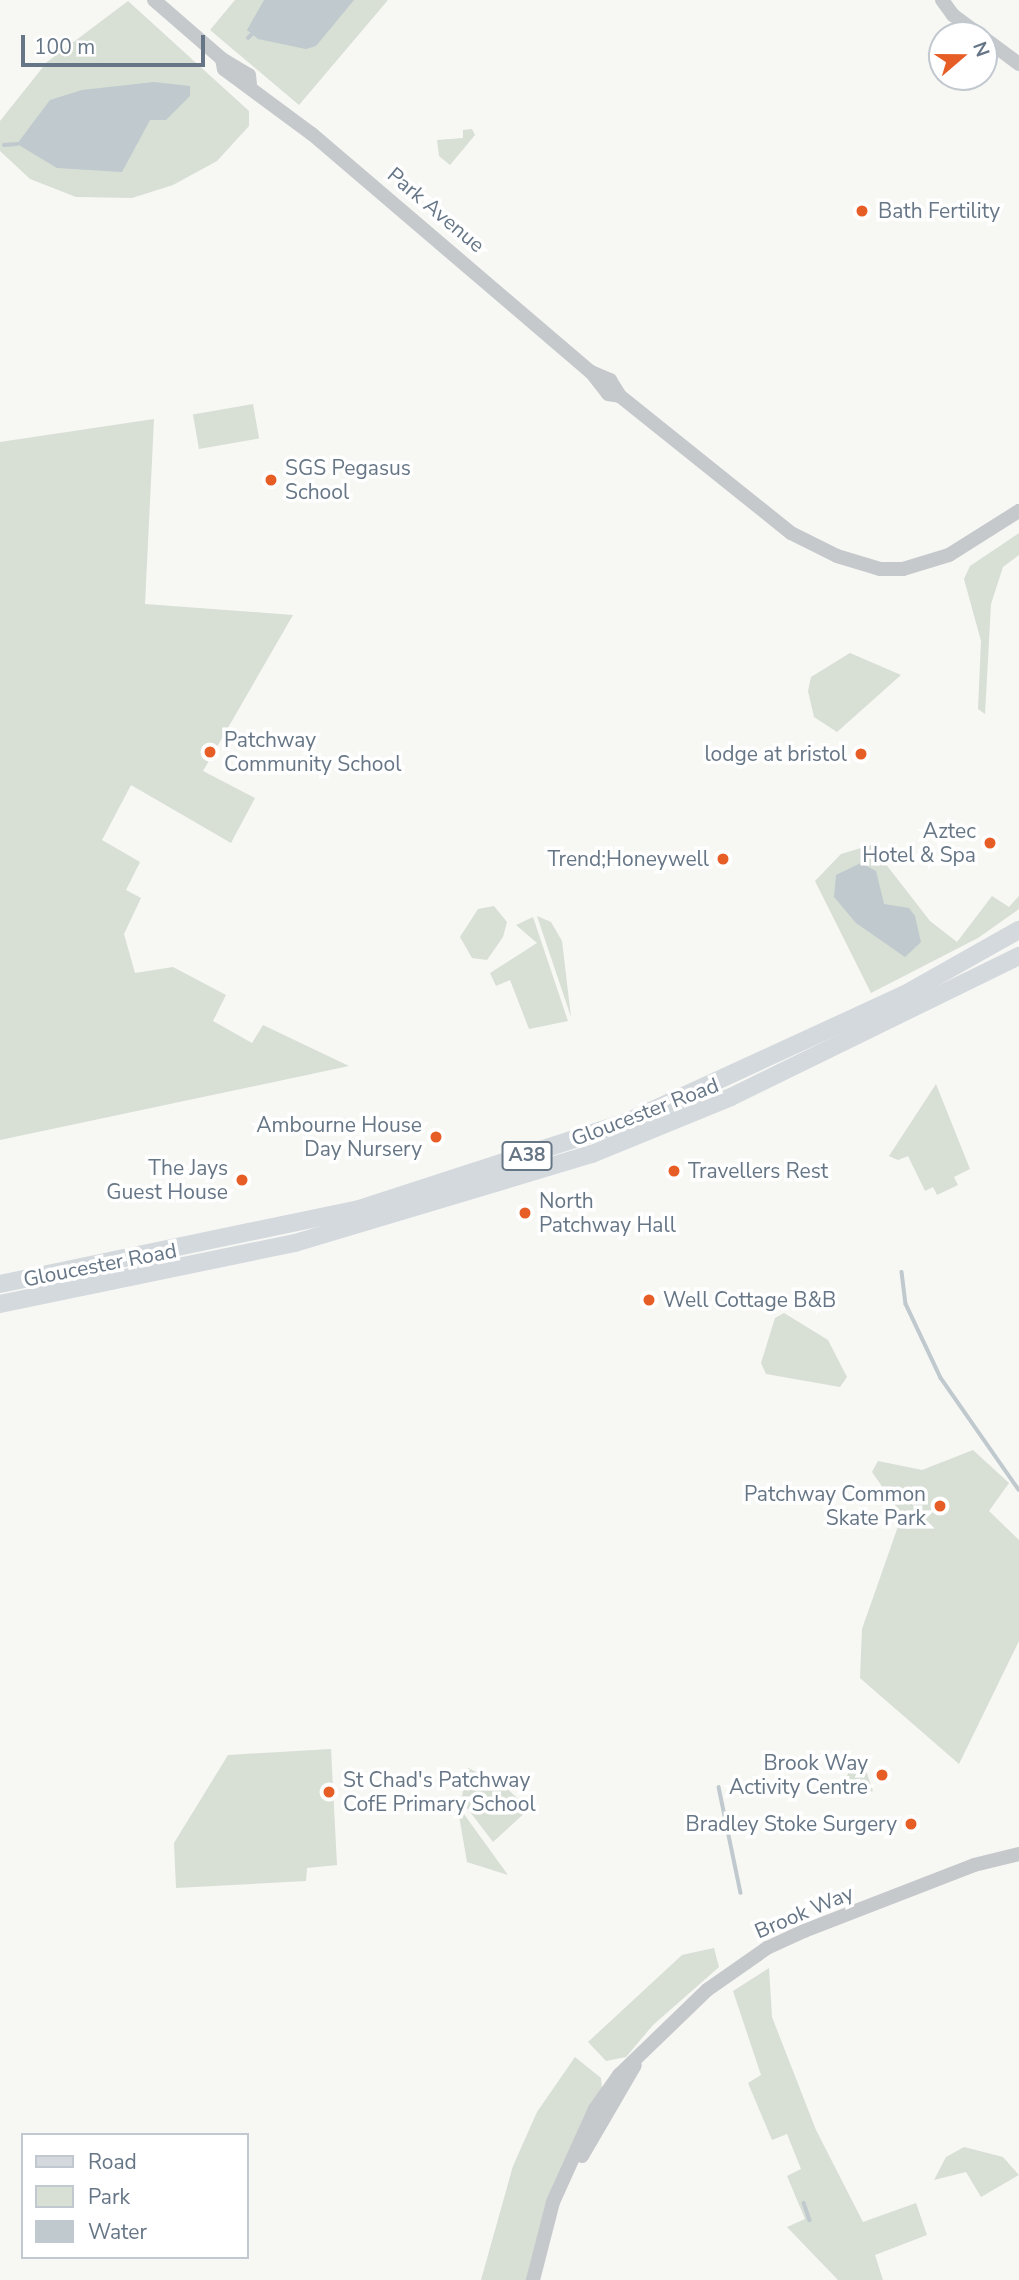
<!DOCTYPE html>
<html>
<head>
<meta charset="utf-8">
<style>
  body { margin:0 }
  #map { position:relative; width:1019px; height:2280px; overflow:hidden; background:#f7f7f4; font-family:"Nunito Sans",sans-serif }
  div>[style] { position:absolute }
  .green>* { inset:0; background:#d8dfd5; transform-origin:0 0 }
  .water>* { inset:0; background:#bfc9ce }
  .stream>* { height:3.5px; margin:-1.75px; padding:0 1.75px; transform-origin:1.75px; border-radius:1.75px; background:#bfc9ce }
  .tertiary>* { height:14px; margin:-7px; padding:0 7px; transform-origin:7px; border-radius:7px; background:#c5c9cc }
  .primary>* { height:18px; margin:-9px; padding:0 9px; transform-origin:9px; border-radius:9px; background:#d4d9dd }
  .dots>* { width:19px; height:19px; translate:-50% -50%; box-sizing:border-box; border:4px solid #fff; border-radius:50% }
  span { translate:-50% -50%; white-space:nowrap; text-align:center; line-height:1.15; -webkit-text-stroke:7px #fff; paint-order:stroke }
  .shield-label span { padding:2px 5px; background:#fff; border:2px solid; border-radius:5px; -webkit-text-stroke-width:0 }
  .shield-label { font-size:19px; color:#667686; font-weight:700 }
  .street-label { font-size:21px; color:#667686 }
  .poi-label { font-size:21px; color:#667686 }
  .left { translate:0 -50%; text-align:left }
  .right { translate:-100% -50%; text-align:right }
  .legend { position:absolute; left:21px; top:2133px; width:228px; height:126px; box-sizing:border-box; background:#fff; border:2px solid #c2c8cf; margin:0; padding:9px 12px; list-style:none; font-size:21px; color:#667686 }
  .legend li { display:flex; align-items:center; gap:14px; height:35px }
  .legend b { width:35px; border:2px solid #c2c8cf }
  .north { position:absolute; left:928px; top:21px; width:70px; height:70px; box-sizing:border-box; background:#fff; border:2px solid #c2c8cf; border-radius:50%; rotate:70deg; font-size:19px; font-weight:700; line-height:28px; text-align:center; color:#667686 }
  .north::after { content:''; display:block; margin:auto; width:24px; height:32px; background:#e65e26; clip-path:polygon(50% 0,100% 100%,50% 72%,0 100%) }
  .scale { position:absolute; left:21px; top:35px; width:184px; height:32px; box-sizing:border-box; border:4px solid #667686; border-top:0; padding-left:9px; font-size:21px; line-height:24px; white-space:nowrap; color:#667686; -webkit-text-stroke:5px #fff; paint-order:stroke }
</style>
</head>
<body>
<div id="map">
  <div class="green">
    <div style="clip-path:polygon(235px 0,388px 0,299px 105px,210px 30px)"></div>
    <div style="clip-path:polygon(128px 1px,249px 111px,249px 126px,217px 161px,173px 185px,132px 198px,76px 197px,30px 179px,0 151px,0 121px,47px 62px)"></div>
    <div style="clip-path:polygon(472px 129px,475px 135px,450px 165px,439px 156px,437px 140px,463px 138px,463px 130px)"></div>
    <div style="left:253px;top:404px;width:35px;height:61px;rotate:80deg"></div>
    <div style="clip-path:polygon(154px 419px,145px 604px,293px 615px,203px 771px,255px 798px,231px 843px,131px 785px,102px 840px,140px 862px,126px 890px,141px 898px,124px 934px,135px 973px,173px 967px,226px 995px,213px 1021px,252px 1043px,263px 1025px,349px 1066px,0 1140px,0 442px)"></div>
    <div style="clip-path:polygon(1019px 533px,1019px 555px,1003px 567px,991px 604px,985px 714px,978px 709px,981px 641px,964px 579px,970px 566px)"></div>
    <div style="clip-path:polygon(850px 653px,901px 675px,837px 732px,814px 717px,808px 691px,811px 677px)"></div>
    <div style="clip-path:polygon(871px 845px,930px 921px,957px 942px,992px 896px,1009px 907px,1019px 896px,1019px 909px,978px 938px,871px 993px,815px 881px,841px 854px)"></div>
    <div style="clip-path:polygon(494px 906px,507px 922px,503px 937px,487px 960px,472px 958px,460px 937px,478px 909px)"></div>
    <div style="clip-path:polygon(537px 916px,551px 922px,562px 941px,571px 1017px)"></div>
    <div style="clip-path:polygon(533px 917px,568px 1021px,529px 1029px,510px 980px,496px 986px,490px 973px,537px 943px,516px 925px)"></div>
    <div style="clip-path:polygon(936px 1084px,970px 1169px,954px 1177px,958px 1185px,937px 1195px,933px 1187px,925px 1191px,908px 1156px,898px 1160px,889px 1156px)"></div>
    <div style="clip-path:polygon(784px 1313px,828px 1340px,847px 1377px,840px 1387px,766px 1374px,761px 1363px,775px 1318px)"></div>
    <div style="clip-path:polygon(973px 1450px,1009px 1483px,989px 1511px,1019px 1540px,1019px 1641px,959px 1764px,860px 1678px,862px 1629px,902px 1515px,872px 1472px,878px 1461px,922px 1470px)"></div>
    <div style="clip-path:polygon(331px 1749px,337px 1865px,307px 1868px,306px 1881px,176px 1888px,174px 1843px,228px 1755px)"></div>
    <div style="clip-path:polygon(863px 1762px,873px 1791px,863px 1795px,853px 1791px,847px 1776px,851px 1767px)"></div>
    <div style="clip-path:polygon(468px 1768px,503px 1785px,529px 1809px,493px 1842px,461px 1800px)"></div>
    <div style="clip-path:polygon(458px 1810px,461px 1810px,508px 1875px,467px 1862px)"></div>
    <div style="clip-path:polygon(714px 1948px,719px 1967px,653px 2025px,626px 2057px,606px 2061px,588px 2042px,682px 1955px)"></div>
    <div style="clip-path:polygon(769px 1968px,772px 2017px,816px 2130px,863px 2222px,916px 2203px,927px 2235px,875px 2255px,883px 2280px,838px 2280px,787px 2227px,805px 2219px,787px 2176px,801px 2169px,787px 2134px,772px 2140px,748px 2083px,761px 2075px,733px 1991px)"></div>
    <div style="clip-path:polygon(575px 2057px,601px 2078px,602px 2089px,528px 2280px,481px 2280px,513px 2166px,537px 2112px)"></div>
    <div style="clip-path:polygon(964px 2147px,1003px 2157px,1019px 2175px,981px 2197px,966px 2172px,934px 2180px,946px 2157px)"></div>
  </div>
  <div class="water">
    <div style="clip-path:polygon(264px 0,354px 0,316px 46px,306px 49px,258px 39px,247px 30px)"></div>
    <div style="clip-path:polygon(154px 82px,190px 86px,190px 96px,166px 120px,150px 120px,122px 172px,57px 168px,17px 144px,50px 100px,82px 90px)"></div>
    <div style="clip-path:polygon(861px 863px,876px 871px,884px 904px,909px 908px,915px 916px,921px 942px,905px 957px,856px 923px,834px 897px,836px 875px)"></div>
  </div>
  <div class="stream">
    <div style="left:248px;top:38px;width:6px;rotate:-45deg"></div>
    <div style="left:4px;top:145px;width:13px;rotate:-4deg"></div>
    <div style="left:902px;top:1272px;width:32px;rotate:83deg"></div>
    <div style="left:906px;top:1304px;width:82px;rotate:64.7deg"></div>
    <div style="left:941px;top:1378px;width:136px;rotate:55.1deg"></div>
    <div style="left:719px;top:1787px;width:108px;rotate:78.3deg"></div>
    <div style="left:804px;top:2203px;width:18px;rotate:71deg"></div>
  </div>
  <div class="tertiary">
    <div style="left:154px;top:0;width:90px;rotate:40.9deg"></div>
    <div style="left:222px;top:59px;width:31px;rotate:31deg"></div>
    <div style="left:249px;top:75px;width:9px;rotate:84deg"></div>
    <div style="left:942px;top:0;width:19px;rotate:54deg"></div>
    <div style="left:953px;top:15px;width:82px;rotate:36.6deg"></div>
    <div style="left:222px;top:59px;width:10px;rotate:79deg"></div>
    <div style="left:224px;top:69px;width:109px;rotate:36.5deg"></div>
    <div style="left:312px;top:134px;width:367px;rotate:40.5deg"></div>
    <div style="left:591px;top:372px;width:21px;rotate:23deg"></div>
    <div style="left:610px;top:380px;width:19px;rotate:58deg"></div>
    <div style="left:591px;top:372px;width:28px;rotate:52deg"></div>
    <div style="left:608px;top:394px;width:12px;rotate:9deg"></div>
    <div style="left:620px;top:396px;width:219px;rotate:38.7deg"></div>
    <div style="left:791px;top:533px;width:51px;rotate:26.6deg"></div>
    <div style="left:837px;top:556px;width:45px;rotate:16.8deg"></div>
    <div style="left:880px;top:569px;width:23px"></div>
    <div style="left:903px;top:569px;width:48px;rotate:-16.9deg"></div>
    <div style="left:949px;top:555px;width:83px;rotate:-32.2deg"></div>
    <div style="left:582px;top:2156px;width:105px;rotate:-59.8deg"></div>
    <div style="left:533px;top:2280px;width:81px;rotate:-75.6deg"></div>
    <div style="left:553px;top:2202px;width:102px;rotate:-65.7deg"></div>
    <div style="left:595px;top:2109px;width:42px;rotate:-54.8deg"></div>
    <div style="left:619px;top:2075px;width:122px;rotate:-44deg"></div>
    <div style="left:707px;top:1990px;width:73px;rotate:-35deg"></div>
    <div style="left:767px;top:1948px;width:41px;rotate:-24.7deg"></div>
    <div style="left:804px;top:1931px;width:182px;rotate:-21.2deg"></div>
    <div style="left:974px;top:1865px;width:46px;rotate:-13.7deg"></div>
  </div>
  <div class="primary">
    <div style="left:0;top:1284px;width:367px;rotate:-11.8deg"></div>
    <div style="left:359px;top:1209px;width:282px;rotate:-18deg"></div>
    <div style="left:627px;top:1122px;width:308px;rotate:-24.7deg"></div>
    <div style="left:907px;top:993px;width:129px;rotate:-29.4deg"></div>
    <div style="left:0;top:1304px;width:301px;rotate:-11.7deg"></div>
    <div style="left:295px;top:1243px;width:310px;rotate:-16.7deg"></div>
    <div style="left:592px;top:1154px;width:150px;rotate:-22.3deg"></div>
    <div style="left:731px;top:1097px;width:321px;rotate:-26.1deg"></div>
  </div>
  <div class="dots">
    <div style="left:862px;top:211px;background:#e65e26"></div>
    <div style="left:271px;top:480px;background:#e65e26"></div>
    <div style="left:210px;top:752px;background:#e65e26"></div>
    <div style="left:861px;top:754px;background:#e65e26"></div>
    <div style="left:990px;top:843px;background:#e65e26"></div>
    <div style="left:723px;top:859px;background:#e65e26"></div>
    <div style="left:436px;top:1137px;background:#e65e26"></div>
    <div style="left:674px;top:1171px;background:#e65e26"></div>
    <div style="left:242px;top:1180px;background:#e65e26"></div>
    <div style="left:525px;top:1213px;background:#e65e26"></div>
    <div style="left:649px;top:1300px;background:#e65e26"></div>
    <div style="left:940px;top:1506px;background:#e65e26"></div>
    <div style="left:882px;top:1775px;background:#e65e26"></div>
    <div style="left:329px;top:1792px;background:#e65e26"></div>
    <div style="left:911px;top:1824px;background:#e65e26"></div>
  </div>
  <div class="shield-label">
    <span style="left:527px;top:1156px">A38</span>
  </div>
  <div class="street-label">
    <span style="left:436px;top:210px;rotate:40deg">Park Avenue</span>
    <span style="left:645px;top:1112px;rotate:-21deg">Gloucester Road</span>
    <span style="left:100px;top:1265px;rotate:-11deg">Gloucester Road</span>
    <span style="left:804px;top:1912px;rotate:-23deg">Brook Way</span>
  </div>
  <div class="poi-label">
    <span class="left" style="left:878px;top:211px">Bath Fertility</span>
    <span class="left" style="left:285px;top:480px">SGS Pegasus<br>School</span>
    <span class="left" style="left:224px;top:752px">Patchway<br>Community School</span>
    <span class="right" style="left:847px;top:754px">lodge at bristol</span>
    <span class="right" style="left:976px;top:843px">Aztec<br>Hotel &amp; Spa</span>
    <span class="right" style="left:709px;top:859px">Trend;Honeywell</span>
    <span class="right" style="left:422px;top:1137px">Ambourne House<br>Day Nursery</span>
    <span class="right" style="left:228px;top:1180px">The Jays<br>Guest House</span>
    <span class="left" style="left:688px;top:1171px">Travellers Rest</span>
    <span class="left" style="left:539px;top:1213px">North<br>Patchway Hall</span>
    <span class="left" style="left:663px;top:1300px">Well Cottage B&amp;B</span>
    <span class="right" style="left:926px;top:1506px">Patchway Common<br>Skate Park</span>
    <span class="right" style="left:868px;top:1775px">Brook Way<br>Activity Centre</span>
    <span class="left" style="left:343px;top:1792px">St Chad's Patchway<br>CofE Primary School</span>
    <span class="right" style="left:897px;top:1824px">Bradley Stoke Surgery</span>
  </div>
  <ul class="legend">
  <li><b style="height:9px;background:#d4d9dd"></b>Road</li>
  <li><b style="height:19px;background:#d8dfd5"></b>Park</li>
  <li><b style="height:19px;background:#bfc9ce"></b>Water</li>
  </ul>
  <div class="north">N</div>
  <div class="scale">100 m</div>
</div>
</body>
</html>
